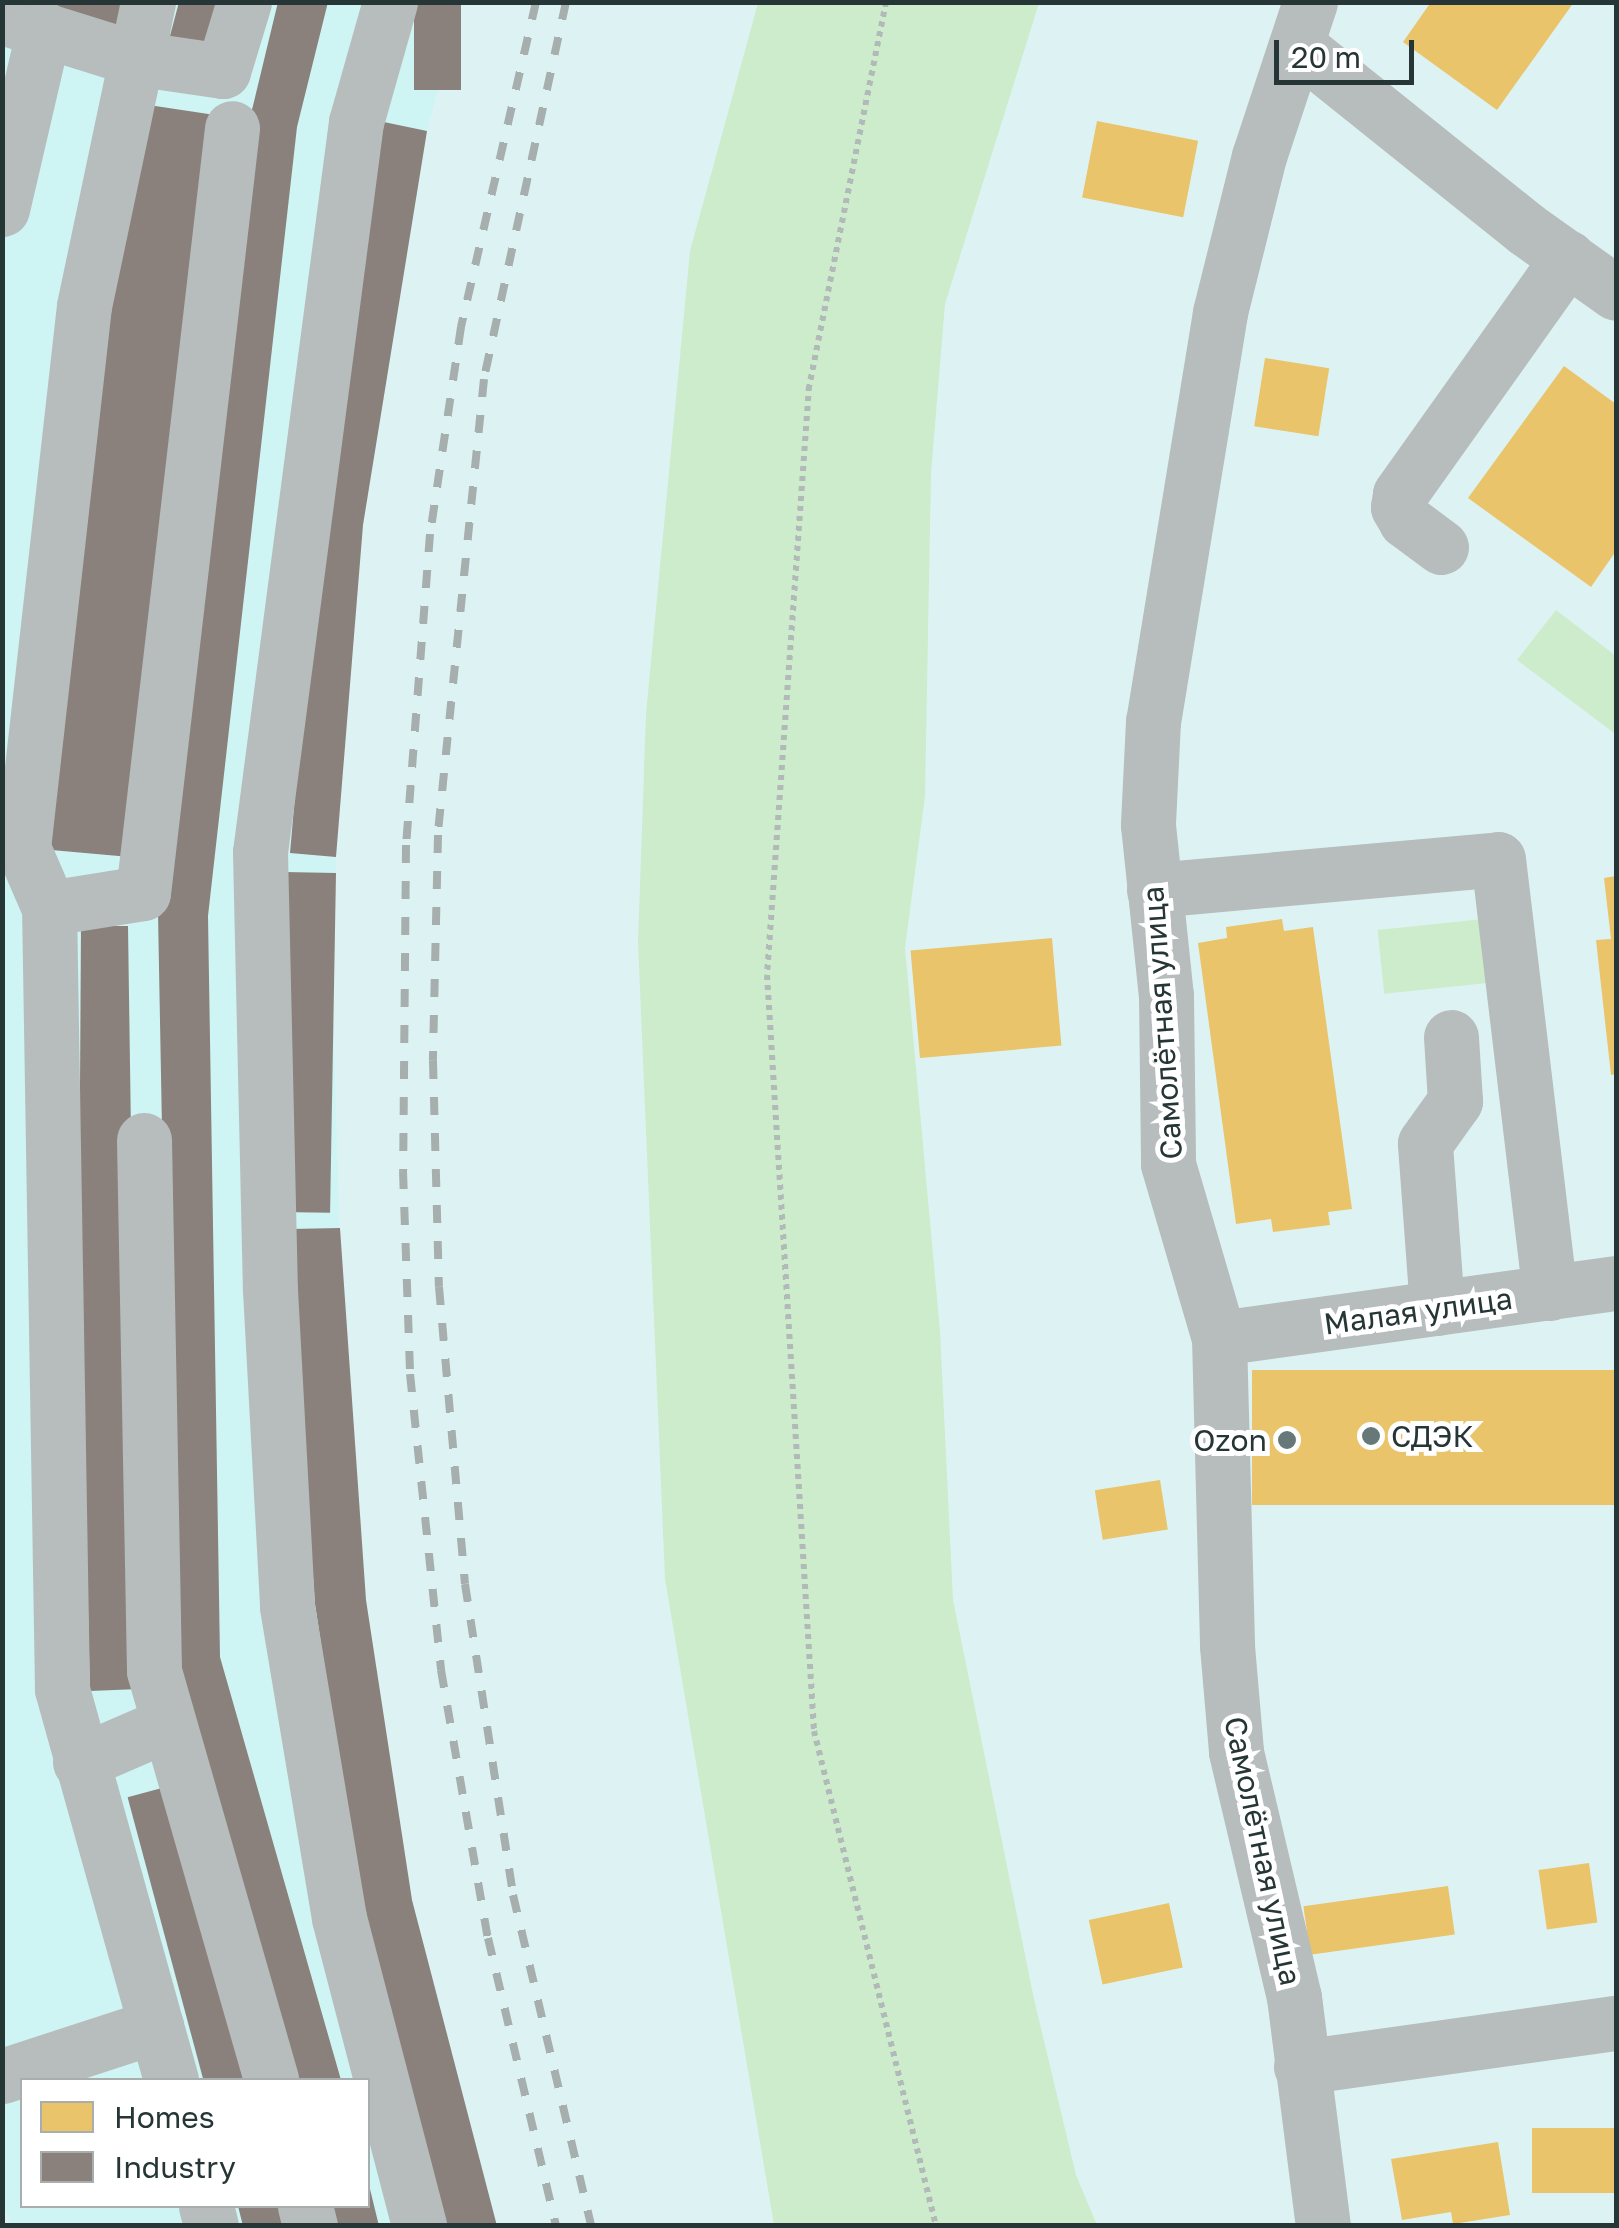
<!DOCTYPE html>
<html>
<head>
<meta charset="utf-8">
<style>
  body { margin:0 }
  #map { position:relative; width:1619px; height:2228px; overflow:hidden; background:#ddf3f3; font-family:"Golos Text",sans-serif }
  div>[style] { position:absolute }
  .built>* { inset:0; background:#cef4f4 }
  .green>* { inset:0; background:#cceccb; transform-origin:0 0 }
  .homes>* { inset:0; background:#e9c46a; transform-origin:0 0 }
  .industry>* { inset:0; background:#8a817c; transform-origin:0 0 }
  .path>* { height:6px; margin-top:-3px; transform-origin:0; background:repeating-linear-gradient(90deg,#b1bab8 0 5px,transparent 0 10px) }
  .minor>* { height:55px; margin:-27.5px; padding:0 27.5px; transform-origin:27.5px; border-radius:27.5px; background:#b7bdbc }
  .rail>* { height:8px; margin-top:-4px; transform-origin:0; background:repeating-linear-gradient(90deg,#a6afad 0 18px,transparent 0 36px) }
  .dots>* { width:28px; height:28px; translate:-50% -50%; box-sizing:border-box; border:5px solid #fff; border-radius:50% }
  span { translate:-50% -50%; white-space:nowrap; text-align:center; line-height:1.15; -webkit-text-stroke:10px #fff; paint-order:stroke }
  .street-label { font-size:30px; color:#263535 }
  .poi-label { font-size:30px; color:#263535 }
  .left { translate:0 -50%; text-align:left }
  .right { translate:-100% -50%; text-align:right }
  .frame { position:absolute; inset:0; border:5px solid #263535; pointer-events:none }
  .legend { position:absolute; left:20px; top:2078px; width:350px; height:130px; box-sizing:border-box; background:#fff; border:2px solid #a8aeae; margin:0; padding:12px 18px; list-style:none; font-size:30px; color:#263535 }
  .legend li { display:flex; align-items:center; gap:20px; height:50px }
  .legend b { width:50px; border:2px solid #a8aeae }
  .scale { position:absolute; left:1274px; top:40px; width:140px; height:45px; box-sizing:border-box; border:5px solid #263535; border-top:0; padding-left:12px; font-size:30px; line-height:35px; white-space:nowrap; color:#263535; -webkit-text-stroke:8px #fff; paint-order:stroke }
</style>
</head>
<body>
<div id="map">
  <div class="built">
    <div style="clip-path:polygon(evenodd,3px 3px,461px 3px,427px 131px,363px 525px,336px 857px,333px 1004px,341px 1287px,366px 1600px,412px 1900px,497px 2225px,11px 2226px,3px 2202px,3px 3px,22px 2080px,368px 2080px,368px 2206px,22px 2206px,22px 2080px)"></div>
  </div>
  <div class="green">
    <div style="clip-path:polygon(758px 3px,1039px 3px,945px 304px,931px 474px,925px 796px,905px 948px,940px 1331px,953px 1600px,1034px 1999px,1076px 2175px,1097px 2225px,774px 2225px,665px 1579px,638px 942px,646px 714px,690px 251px)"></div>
    <div style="clip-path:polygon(1556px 610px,1616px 656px,1614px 733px,1517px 660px)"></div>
    <div style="left:1483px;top:919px;width:64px;height:106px;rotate:84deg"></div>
  </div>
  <div class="homes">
    <div style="clip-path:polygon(1431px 2px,1574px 2px,1497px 110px,1403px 42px)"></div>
    <div style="left:1097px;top:121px;width:103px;height:78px;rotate:11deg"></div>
    <div style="left:1265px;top:358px;width:65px;height:69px;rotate:9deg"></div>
    <div style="clip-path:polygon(1564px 366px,1616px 404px,1616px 551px,1591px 587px,1468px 498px)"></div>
    <div style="clip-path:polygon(1616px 876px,1616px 1074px,1611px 1075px,1596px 940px,1611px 939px,1604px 878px)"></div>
    <div style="clip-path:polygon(1282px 919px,1284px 931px,1313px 927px,1352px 1209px,1328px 1212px,1330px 1225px,1273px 1232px,1271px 1219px,1236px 1224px,1198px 943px,1227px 938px,1226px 927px)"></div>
    <div style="left:1052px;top:938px;width:108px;height:142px;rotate:85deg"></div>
    <div style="left:1616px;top:1370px;width:135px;height:364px;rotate:90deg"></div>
    <div style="left:1160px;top:1480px;width:50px;height:66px;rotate:81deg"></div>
    <div style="left:1589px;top:1863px;width:60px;height:51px;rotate:82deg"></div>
    <div style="left:1448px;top:1886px;width:49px;height:146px;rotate:82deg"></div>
    <div style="left:1169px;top:1903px;width:66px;height:82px;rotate:78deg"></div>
    <div style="left:1616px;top:2128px;width:65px;height:84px;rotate:90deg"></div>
    <div style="clip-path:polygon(1498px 2142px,1510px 2215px,1453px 2224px,1451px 2212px,1402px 2220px,1391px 2159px)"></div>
  </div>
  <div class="industry">
    <div style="clip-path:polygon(47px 2px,137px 2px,128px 40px)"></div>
    <div style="clip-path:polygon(179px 2px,230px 2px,214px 63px,166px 51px)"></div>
    <div style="clip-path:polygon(278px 2px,328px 2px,297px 127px,208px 916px,220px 1657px,341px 2080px,290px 2080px,172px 1670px,158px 913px,250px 118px)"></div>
    <div style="left:414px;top:2px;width:47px;height:88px"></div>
    <div style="clip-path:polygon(142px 104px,215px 115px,130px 857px,40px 849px,101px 309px)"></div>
    <div style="clip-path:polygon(379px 121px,427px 131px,363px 525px,336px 857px,290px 853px,319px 520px)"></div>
    <div style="left:284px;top:872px;width:52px;height:340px;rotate:1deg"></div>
    <div style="clip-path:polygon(81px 926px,128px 926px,139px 1689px,90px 1691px,79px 1245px)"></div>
    <div style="clip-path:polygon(340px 1228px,366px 1600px,412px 1900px,497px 2226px,444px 2226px,362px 1914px,315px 1604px,292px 1289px,290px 1229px)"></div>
    <div style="left:173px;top:1785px;width:305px;height:47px;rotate:75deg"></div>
    <div style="clip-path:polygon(369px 2185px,379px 2226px,328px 2226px,323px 2206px,368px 2206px)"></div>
    <div style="clip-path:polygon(238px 2206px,286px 2206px,291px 2226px,243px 2226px)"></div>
  </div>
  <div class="path">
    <div style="left:886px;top:2px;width:392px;rotate:101.3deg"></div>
    <div style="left:809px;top:386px;width:590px;rotate:94.08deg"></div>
    <div style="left:767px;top:975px;width:757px;rotate:86.44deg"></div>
    <div style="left:814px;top:1731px;width:510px;rotate:76.15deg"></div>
  </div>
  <div class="minor">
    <div style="left:390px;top:2px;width:125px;rotate:105.8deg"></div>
    <div style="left:356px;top:122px;width:736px;rotate:97.49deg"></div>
    <div style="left:260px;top:852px;width:438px;rotate:88.7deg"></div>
    <div style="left:270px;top:1290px;width:317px;rotate:86.9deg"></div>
    <div style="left:287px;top:1607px;width:315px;rotate:80.5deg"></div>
    <div style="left:339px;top:1918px;width:318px;rotate:75.4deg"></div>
    <div style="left:1310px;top:2px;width:162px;rotate:108.3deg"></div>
    <div style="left:1259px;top:156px;width:162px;rotate:104deg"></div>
    <div style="left:1220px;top:313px;width:413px;rotate:99.3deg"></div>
    <div style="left:1153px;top:721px;width:104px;rotate:92.8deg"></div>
    <div style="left:1148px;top:825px;width:171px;rotate:84deg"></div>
    <div style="left:1166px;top:995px;width:169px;rotate:89.3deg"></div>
    <div style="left:1168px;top:1164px;width:181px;rotate:73.7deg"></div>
    <div style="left:1219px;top:1338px;width:308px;rotate:88.5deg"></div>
    <div style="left:1227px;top:1646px;width:106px;rotate:85.1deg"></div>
    <div style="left:1236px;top:1752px;width:252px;rotate:76.7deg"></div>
    <div style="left:1294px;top:1997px;width:231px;rotate:82.8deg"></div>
    <div style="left:2px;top:17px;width:138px;rotate:17.3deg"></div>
    <div style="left:134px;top:58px;width:90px;rotate:8.3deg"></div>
    <div style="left:223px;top:71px;width:72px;rotate:-73.1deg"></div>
    <div style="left:1299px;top:47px;width:291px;rotate:38.7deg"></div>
    <div style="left:1526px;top:229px;width:110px;rotate:35.4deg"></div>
    <div style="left:2px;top:209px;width:185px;rotate:-76.9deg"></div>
    <div style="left:1441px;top:547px;width:44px;rotate:-143.4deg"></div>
    <div style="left:1406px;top:521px;width:16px;rotate:-120deg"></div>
    <div style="left:1398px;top:507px;width:13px;rotate:-81deg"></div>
    <div style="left:1400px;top:494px;width:290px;rotate:-54.6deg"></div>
    <div style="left:1154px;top:890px;width:345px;rotate:-5.1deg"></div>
    <div style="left:1498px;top:859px;width:437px;rotate:83.2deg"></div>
    <div style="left:49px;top:908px;width:95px;rotate:-9.1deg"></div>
    <div style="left:143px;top:893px;width:770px;rotate:-83.36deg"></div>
    <div style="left:144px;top:1140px;width:531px;rotate:88.92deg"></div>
    <div style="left:154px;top:1671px;width:425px;rotate:74deg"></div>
    <div style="left:1437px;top:1308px;width:165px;rotate:-94.2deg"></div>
    <div style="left:1425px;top:1143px;width:52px;rotate:-54.5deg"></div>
    <div style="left:1455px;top:1101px;width:64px;rotate:-93.6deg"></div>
    <div style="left:1219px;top:1338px;width:401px;rotate:-7.9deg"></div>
    <div style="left:80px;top:1762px;width:93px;rotate:-23.5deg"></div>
    <div style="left:156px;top:2026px;width:56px;rotate:74.5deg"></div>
    <div style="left:1301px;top:2067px;width:318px;rotate:-8deg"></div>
    <div style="left:2px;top:2076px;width:162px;rotate:-18deg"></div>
    <div style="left:156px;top:2026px;width:350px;rotate:-105.6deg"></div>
    <div style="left:62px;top:1689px;width:781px;rotate:-90.95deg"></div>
    <div style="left:49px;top:908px;width:65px;rotate:-113.4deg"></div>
    <div style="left:23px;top:848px;width:545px;rotate:-83.58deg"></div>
    <div style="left:84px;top:306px;width:311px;rotate:-78.1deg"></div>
    <div style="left:206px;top:2206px;width:21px;rotate:76deg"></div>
    <div style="left:305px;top:2206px;width:21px;rotate:76deg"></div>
  </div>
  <div class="rail">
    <div style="left:536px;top:2px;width:334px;rotate:103deg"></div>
    <div style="left:461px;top:327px;width:209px;rotate:98.5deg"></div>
    <div style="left:430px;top:534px;width:312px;rotate:94.4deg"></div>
    <div style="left:406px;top:845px;width:326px;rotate:90.5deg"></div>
    <div style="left:403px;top:1171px;width:203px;rotate:88deg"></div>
    <div style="left:410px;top:1374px;width:298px;rotate:84deg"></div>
    <div style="left:441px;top:1670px;width:272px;rotate:80.1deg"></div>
    <div style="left:488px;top:1938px;width:296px;rotate:76.7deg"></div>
    <div style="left:566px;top:2px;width:386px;rotate:102.3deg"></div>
    <div style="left:484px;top:379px;width:458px;rotate:95.8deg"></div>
    <div style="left:438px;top:835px;width:226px;rotate:91.3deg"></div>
    <div style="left:433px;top:1061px;width:226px;rotate:88.5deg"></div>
    <div style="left:439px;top:1287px;width:298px;rotate:85deg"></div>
    <div style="left:465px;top:1584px;width:315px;rotate:81.2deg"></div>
    <div style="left:513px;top:1895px;width:340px;rotate:76.7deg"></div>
  </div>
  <div class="dots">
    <div style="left:1371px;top:1436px;background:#667878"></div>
    <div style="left:1287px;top:1440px;background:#667878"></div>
  </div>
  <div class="street-label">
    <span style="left:1162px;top:1023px;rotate:-94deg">Самолётная улица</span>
    <span style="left:1418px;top:1311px;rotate:-8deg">Малая улица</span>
    <span style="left:1263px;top:1851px;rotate:78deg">Самолётная улица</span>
  </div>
  <div class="poi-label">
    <span class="left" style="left:1391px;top:1436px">СДЭК</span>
    <span class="right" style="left:1267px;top:1440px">Ozon</span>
  </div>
  <div class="frame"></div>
  <ul class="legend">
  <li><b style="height:28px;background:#e9c46a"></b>Homes</li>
  <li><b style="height:28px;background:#8a817c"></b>Industry</li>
  </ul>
  <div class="scale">20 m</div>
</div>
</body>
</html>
